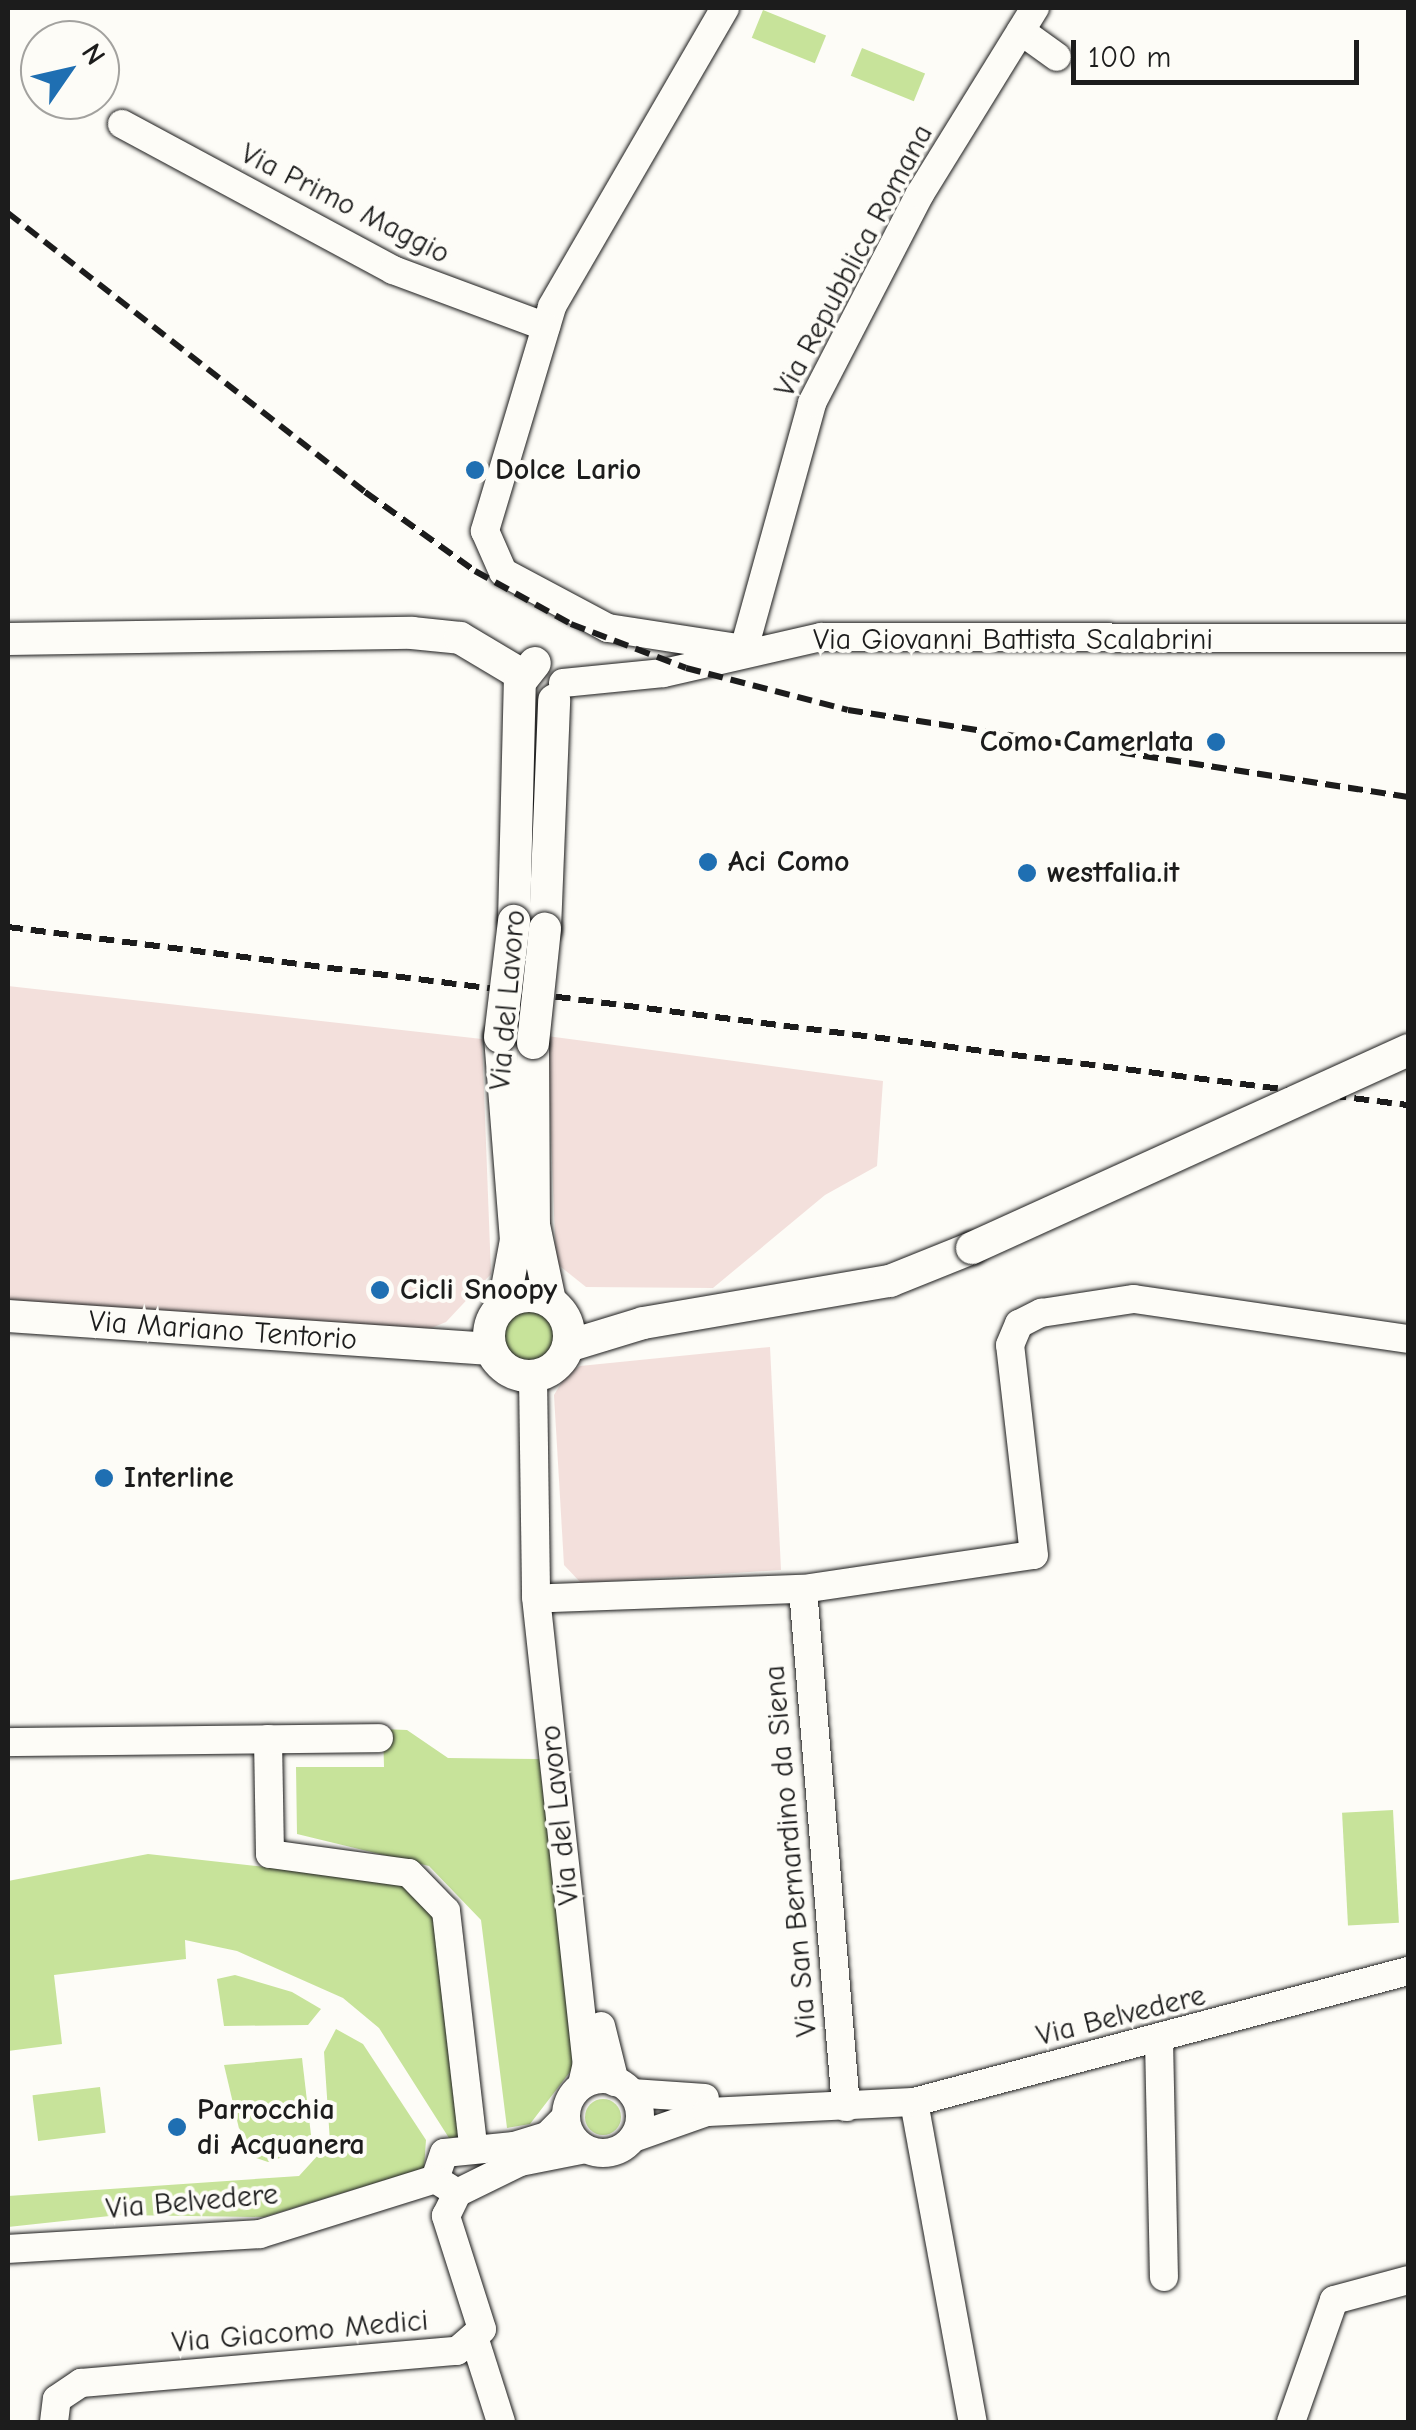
<!DOCTYPE html>
<html>
<head>
<meta charset="utf-8">
<style>
  body { margin:0 }
  #map { position:relative; width:1416px; height:2430px; overflow:hidden; background:#fdfcf7; font-family:"Comic Neue",sans-serif }
  div>[style] { position:absolute }
  .built>* { inset:0; background:#f3e0dc }
  .green>* { inset:0; background:#c7e39a; transform-origin:0 0 }
  .round { border-radius:50% }
  .roads { filter:drop-shadow(0 0 2px #1c1c1c) drop-shadow(0 0 2px #1c1c1c) }
  .minor>* { height:28px; margin:-14px; padding:0 14px; transform-origin:14px; border-radius:14px; background:#fdfcf7 }
  .minor>.ring { margin:-14px; padding:0; box-sizing:content-box; background:none; border:28px solid #fdfcf7; border-radius:50% }
  .major>* { height:32px; margin:-16px; padding:0 16px; transform-origin:16px; border-radius:16px; background:#fdfcf7 }
  .major>.ring { margin:-16px; padding:0; box-sizing:content-box; background:none; border:32px solid #fdfcf7; border-radius:50% }
  .rail>* { height:6px; margin-top:-3px; transform-origin:0; background:repeating-linear-gradient(90deg,#1c1c1c 0 15px,transparent 0 23px) }
  .bridges { filter:drop-shadow(0 0 2px #1c1c1c) drop-shadow(0 0 2px #1c1c1c) }
  .major-bridge>* { height:32px; margin:-16px; padding:0 16px; transform-origin:16px; border-radius:16px; background:#fdfcf7 }
  .dots>* { width:28px; height:28px; translate:-50% -50%; box-sizing:border-box; border:5px solid #fdfcf7; border-radius:50% }
  span { translate:-50% -50%; white-space:nowrap; text-align:center; line-height:1.15; -webkit-text-stroke:8px #fdfcf7; paint-order:stroke }
  .street-label { font-size:30px; color:#1c1c1c }
  .poi-label { font-size:30px; color:#1c1c1c; font-weight:700 }
  .left { translate:0 -50%; text-align:left }
  .right { translate:-100% -50%; text-align:right }
  .frame { position:absolute; inset:0; border:10px solid #1c1c1c; pointer-events:none }
  .north { position:absolute; left:20px; top:20px; width:100px; height:100px; box-sizing:border-box; background:#fdfcf7; border:2px solid #a3a29f; border-radius:50%; rotate:56deg; font-size:28px; font-weight:700; line-height:40px; text-align:center; color:#1c1c1c }
  .north::after { content:''; display:block; margin:auto; width:35px; height:45px; background:#1f6fb2; clip-path:polygon(50% 0,100% 100%,50% 72%,0 100%) }
  .scale { position:absolute; left:1071px; top:40px; width:288px; height:45px; box-sizing:border-box; border:5px solid #1c1c1c; border-top:0; padding-left:12px; font-size:30px; line-height:35px; white-space:nowrap; color:#1c1c1c; -webkit-text-stroke:8px #fdfcf7; paint-order:stroke }
</style>
</head>
<body>
<div id="map">
  <div class="built">
    <div style="clip-path:polygon(8px 986px,482px 1039px,491px 1274px,446px 1322px,417px 1334px,8px 1301px)"></div>
    <div style="clip-path:polygon(547px 1036px,883px 1081px,877px 1166px,825px 1195px,713px 1288px,586px 1287px,556px 1263px)"></div>
    <div style="clip-path:polygon(770px 1347px,781px 1570px,581px 1583px,564px 1565px,554px 1395px,566px 1375px,580px 1366px)"></div>
  </div>
  <div class="green">
    <div style="left:763px;top:10px;width:68px;height:30px;rotate:22deg"></div>
    <div style="left:862px;top:48px;width:68px;height:30px;rotate:22deg"></div>
    <div class="round" style="left:504px;top:1310px;width:50px;height:50px"></div>
    <div style="clip-path:polygon(383px 1729px,407px 1730px,448px 1758px,539px 1759px,574px 2043px,573px 2068px,530px 2124px,507px 2128px,481px 1920px,429px 1866px,297px 1834px,296px 1767px,384px 1767px)"></div>
    <div style="left:1393px;top:1810px;width:113px;height:51px;rotate:87deg"></div>
    <div style="clip-path:polygon(148px 1854px,401px 1882px,438px 1917px,463px 2136px,449px 2138px,379px 2028px,343px 1998px,237px 1951px,185px 1940px,186px 1959px,54px 1975px,62px 2044px,8px 2051px,8px 1881px)"></div>
    <div style="clip-path:polygon(235px 1975px,292px 1992px,321px 2009px,308px 2025px,224px 2026px,217px 1979px)"></div>
    <div style="clip-path:polygon(336px 2029px,363px 2044px,426px 2140px,424px 2168px,264px 2217px,119px 2215px,8px 2227px,8px 2196px,299px 2176px,330px 2142px,324px 2052px)"></div>
    <div style="clip-path:polygon(302px 2058px,311px 2135px,304px 2150px,268px 2162px,245px 2154px,224px 2065px)"></div>
    <div style="left:100px;top:2087px;width:46px;height:68px;rotate:83deg"></div>
    <div class="round" style="left:585px;top:2099px;width:36px;height:36px"></div>
  </div>
  <div class="roads">
    <div class="minor">
      <div style="left:725px;top:8px;width:345px;rotate:120.1deg"></div>
      <div style="left:552px;top:307px;width:234px;rotate:106.7deg"></div>
      <div style="left:485px;top:531px;width:45px;rotate:66.3deg"></div>
      <div style="left:503px;top:572px;width:119px;rotate:28.1deg"></div>
      <div style="left:608px;top:628px;width:138px;rotate:8.8deg"></div>
      <div style="left:1021px;top:31px;width:44px;rotate:35.8deg"></div>
      <div style="left:122px;top:124px;width:308px;rotate:28.3deg"></div>
      <div style="left:393px;top:270px;width:163px;rotate:20.4deg"></div>
      <div style="left:744px;top:649px;width:255px;rotate:-74.5deg"></div>
      <div style="left:812px;top:403px;width:235px;rotate:-62.7deg"></div>
      <div style="left:920px;top:194px;width:219px;rotate:-58.3deg"></div>
      <div style="left:563px;top:683px;width:101px;rotate:-5.7deg"></div>
      <div style="left:664px;top:673px;width:161px;rotate:-12.9deg"></div>
      <div style="left:821px;top:637px;width:587px;rotate:0.1deg"></div>
      <div style="left:533px;top:1376px;width:221px;rotate:89.2deg"></div>
      <div style="left:536px;top:1597px;width:469px;rotate:83.8deg"></div>
      <div style="left:587px;top:2063px;width:23px;rotate:103deg"></div>
      <div style="left:803px;top:1589px;width:520px;rotate:85.25deg"></div>
      <div style="left:552px;top:1598px;width:251px;rotate:-2.1deg"></div>
      <div style="left:803px;top:1589px;width:233px;rotate:-8.4deg"></div>
      <div style="left:1034px;top:1555px;width:211px;rotate:-96.5deg"></div>
      <div style="left:1010px;top:1345px;width:23px;rotate:-67deg"></div>
      <div style="left:1019px;top:1324px;width:25px;rotate:-27deg"></div>
      <div style="left:1041px;top:1313px;width:94px;rotate:-8.6deg"></div>
      <div style="left:1134px;top:1299px;width:277px;rotate:8.3deg"></div>
      <div style="left:268px;top:1739px;width:115px;rotate:89deg"></div>
      <div style="left:270px;top:1854px;width:140px;rotate:7.8deg"></div>
      <div style="left:409px;top:1873px;width:53px;rotate:45.8deg"></div>
      <div style="left:446px;top:1911px;width:236px;rotate:83.4deg"></div>
      <div style="left:8px;top:1742px;width:371px;rotate:-0.6deg"></div>
      <div style="left:601px;top:2026px;width:58px;rotate:76deg"></div>
      <div style="left:1159px;top:2040px;width:237px;rotate:88.8deg"></div>
      <div class="ring" style="left:566px;top:2079px;width:46px;height:46px"></div>
      <div style="left:632px;top:2093px;width:73px;rotate:3.9deg"></div>
      <div style="left:914px;top:2102px;width:325px;rotate:79.6deg"></div>
      <div style="left:566px;top:2117px;width:27px;rotate:135deg"></div>
      <div style="left:547px;top:2136px;width:34px;rotate:163deg"></div>
      <div style="left:514px;top:2146px;width:70px;rotate:174.3deg"></div>
      <div style="left:444px;top:2153px;width:28px;rotate:109deg"></div>
      <div style="left:435px;top:2179px;width:26px;rotate:32deg"></div>
      <div style="left:457px;top:2193px;width:70px;rotate:-26.2deg"></div>
      <div style="left:520px;top:2162px;width:67px;rotate:-11.1deg"></div>
      <div style="left:633px;top:2138px;width:78px;rotate:-19.4deg"></div>
      <div style="left:707px;top:2112px;width:207px;rotate:-2.8deg"></div>
      <div style="left:914px;top:2102px;width:511px;rotate:-14.85deg"></div>
      <div style="left:8px;top:2249px;width:252px;rotate:-3.4deg"></div>
      <div style="left:260px;top:2234px;width:183px;rotate:-17.4deg"></div>
      <div style="left:475px;top:2340px;width:86px;rotate:72.4deg"></div>
      <div style="left:54px;top:2422px;width:23px;rotate:-83deg"></div>
      <div style="left:57px;top:2399px;width:29px;rotate:-34deg"></div>
      <div style="left:81px;top:2383px;width:377px;rotate:-4.9deg"></div>
      <div style="left:457px;top:2351px;width:33px;rotate:-41deg"></div>
      <div style="left:482px;top:2329px;width:119px;rotate:-107.7deg"></div>
      <div style="left:446px;top:2216px;width:25px;rotate:-64deg"></div>
      <div style="left:1291px;top:2422px;width:129px;rotate:-70.6deg"></div>
      <div style="left:1334px;top:2300px;width:77px;rotate:-15.1deg"></div>
    </div>
    <div class="major">
      <div style="left:8px;top:639px;width:404px;rotate:-0.9deg"></div>
      <div style="left:412px;top:633px;width:48px;rotate:5.9deg"></div>
      <div style="left:460px;top:638px;width:72px;rotate:30.8deg"></div>
      <div style="left:514px;top:921px;width:239px;rotate:-88.6deg"></div>
      <div style="left:520px;top:682px;width:24px;rotate:-52deg"></div>
      <div style="left:545px;top:929px;width:229px;rotate:-87.7deg"></div>
      <div style="left:500px;top:1037px;width:204px;rotate:85.5deg"></div>
      <div style="left:516px;top:1240px;width:65px;rotate:100.6deg"></div>
      <div style="left:533px;top:1043px;width:182px;rotate:89.7deg"></div>
      <div style="left:534px;top:1225px;width:78px;rotate:78.1deg"></div>
      <div class="ring" style="left:489px;top:1296px;width:48px;height:48px"></div>
      <div style="left:8px;top:1316px;width:484px;rotate:3.9deg"></div>
      <div style="left:568px;top:1346px;width:78px;rotate:-17deg"></div>
      <div style="left:643px;top:1323px;width:251px;rotate:-9.7deg"></div>
      <div style="left:890px;top:1281px;width:88px;rotate:-21.9deg"></div>
    </div>
  </div>
  <div class="rail">
    <div style="left:8px;top:213px;width:453px;rotate:38deg"></div>
    <div style="left:365px;top:492px;width:135px;rotate:35.7deg"></div>
    <div style="left:475px;top:571px;width:110px;rotate:28.9deg"></div>
    <div style="left:571px;top:624px;width:123px;rotate:20.9deg"></div>
    <div style="left:686px;top:668px;width:167px;rotate:14.5deg"></div>
    <div style="left:848px;top:710px;width:567px;rotate:8.83deg"></div>
    <div style="left:8px;top:927px;width:1411px;rotate:7.25deg"></div>
  </div>
  <div class="bridges">
    <div class="major-bridge">
      <div style="left:500px;top:1037px;width:117px;rotate:-83.1deg"></div>
      <div style="left:533px;top:1043px;width:115px;rotate:-84deg"></div>
      <div style="left:972px;top:1248px;width:479px;rotate:-24.4deg"></div>
    </div>
  </div>
  <div class="dots">
    <div style="left:475px;top:470px;background:#1f6fb2"></div>
    <div style="left:1216px;top:742px;background:#1f6fb2"></div>
    <div style="left:708px;top:862px;background:#1f6fb2"></div>
    <div style="left:1027px;top:873px;background:#1f6fb2"></div>
    <div style="left:380px;top:1290px;background:#1f6fb2"></div>
    <div style="left:104px;top:1478px;background:#1f6fb2"></div>
    <div style="left:177px;top:2127px;background:#1f6fb2"></div>
  </div>
  <div class="street-label">
    <span style="left:345px;top:204px;rotate:27deg">Via Primo Maggio</span>
    <span style="left:854px;top:261px;rotate:-62deg">Via Repubblica Romana</span>
    <span style="left:1013px;top:640px">Via Giovanni Battista Scalabrini</span>
    <span style="left:508px;top:1000px;rotate:-85deg">Via del Lavoro</span>
    <span style="left:223px;top:1331px;rotate:4deg">Via Mariano Tentorio</span>
    <span style="left:560px;top:1815px;rotate:-96deg">Via del Lavoro</span>
    <span style="left:791px;top:1851px;rotate:-95deg">Via San Bernardino da Siena</span>
    <span style="left:1121px;top:2016px;rotate:-14deg">Via Belvedere</span>
    <span style="left:192px;top:2202px;rotate:-5deg">Via Belvedere</span>
    <span style="left:300px;top:2332px;rotate:-5deg">Via Giacomo Medici</span>
  </div>
  <div class="poi-label">
    <span class="left" style="left:495px;top:470px">Dolce Lario</span>
    <span class="right" style="left:1194px;top:742px">Como Camerlata</span>
    <span class="left" style="left:728px;top:862px">Aci Como</span>
    <span class="left" style="left:1047px;top:873px">westfalia.it</span>
    <span class="left" style="left:400px;top:1290px">Cicli Snoopy</span>
    <span class="left" style="left:124px;top:1478px">Interline</span>
    <span class="left" style="left:197px;top:2127px">Parrocchia<br>di Acquanera</span>
  </div>
  <div class="frame"></div>
  <div class="north">N</div>
  <div class="scale">100 m</div>
</div>
</body>
</html>
